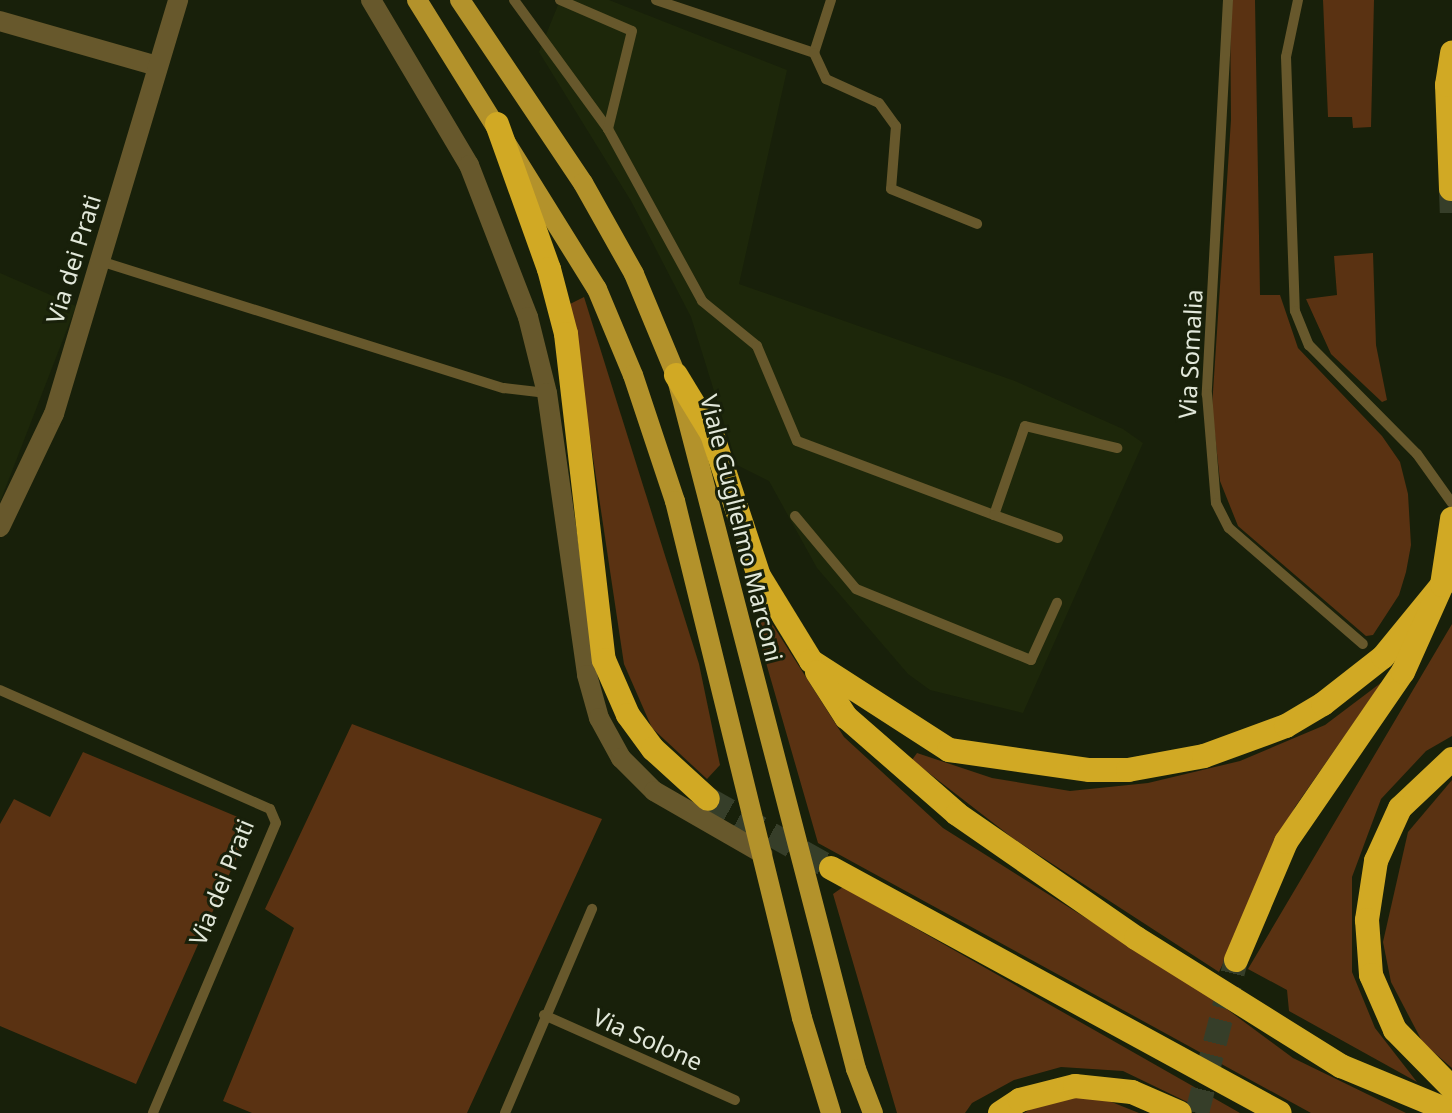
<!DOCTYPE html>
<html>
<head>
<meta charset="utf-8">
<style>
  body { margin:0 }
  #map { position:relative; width:1452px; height:1113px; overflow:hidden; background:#18200a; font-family:"Noto Sans",sans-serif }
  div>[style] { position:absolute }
  .built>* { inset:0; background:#1d270a }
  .green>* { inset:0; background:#5a3212 }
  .highway-tunnel>* { height:24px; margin-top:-12px; transform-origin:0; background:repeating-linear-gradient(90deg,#363e29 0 24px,transparent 0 36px) }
  .lane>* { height:10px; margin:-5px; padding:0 5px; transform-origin:5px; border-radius:5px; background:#67582c }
  .street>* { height:20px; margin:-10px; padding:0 10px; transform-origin:10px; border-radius:10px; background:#67582c }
  .primary>* { height:20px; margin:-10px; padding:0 10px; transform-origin:10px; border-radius:10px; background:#b3922b }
  .highway>* { height:24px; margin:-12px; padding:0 12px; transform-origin:12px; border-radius:12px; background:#d1a924 }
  span { translate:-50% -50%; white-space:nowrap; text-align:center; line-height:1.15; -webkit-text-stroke:6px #18200a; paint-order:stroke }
  .street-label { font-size:24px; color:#e2e8da }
</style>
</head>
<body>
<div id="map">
  <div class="built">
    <div style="clip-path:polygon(560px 0,609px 0,787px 70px,739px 284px,1015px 381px,1123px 429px,1143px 443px,1023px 713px,930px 690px,908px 674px,817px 568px,769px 481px,737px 465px,691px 317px,631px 201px,539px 52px)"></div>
    <div style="clip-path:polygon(0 273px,76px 306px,0 502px)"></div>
  </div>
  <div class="green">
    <div style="clip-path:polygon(1230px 0,1255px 0,1260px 295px,1280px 295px,1298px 348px,1382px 436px,1400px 462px,1408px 494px,1411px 545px,1406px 572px,1399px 595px,1373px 635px,1366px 636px,1238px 526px,1220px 481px,1212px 407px,1231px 120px)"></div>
    <div style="clip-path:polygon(1323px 0,1374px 0,1371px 127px,1353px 128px,1352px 117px,1328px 117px)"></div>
    <div style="clip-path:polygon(1373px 253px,1376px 345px,1387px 400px,1382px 402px,1331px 354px,1306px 299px,1337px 295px,1334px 256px)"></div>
    <div style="clip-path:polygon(584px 297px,699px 664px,720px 765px,707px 779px,652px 728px,624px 664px,570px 304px)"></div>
    <div style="clip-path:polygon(769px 619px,844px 737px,943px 828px,1205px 993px,1293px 1058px,1406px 1113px,1311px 1113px,818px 843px,754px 621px)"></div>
    <div style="clip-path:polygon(1452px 624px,1452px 736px,1426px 751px,1381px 799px,1352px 877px,1352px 972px,1375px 1028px,1417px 1082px,1289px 1011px,1287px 990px,1248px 969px)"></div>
    <div style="clip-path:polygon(1382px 682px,1295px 807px,1219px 972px,1014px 839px,912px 760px,917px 753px,992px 778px,1070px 791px,1148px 783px,1240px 761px,1325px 725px)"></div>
    <div style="clip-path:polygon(352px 724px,602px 819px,467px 1113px,252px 1113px,223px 1101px,294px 928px,265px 909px)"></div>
    <div style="clip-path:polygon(83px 752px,252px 823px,136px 1084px,0 1026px,0 824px,14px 799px,50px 817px)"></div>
    <div style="clip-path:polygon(1452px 780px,1452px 1068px,1423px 1043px,1391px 982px,1383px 942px,1408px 832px)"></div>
    <div style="clip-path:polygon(843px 887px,1240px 1113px,1210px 1113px,1123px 1071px,1061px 1067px,1014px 1080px,972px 1103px,965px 1113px,897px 1113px,833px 894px)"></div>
    <div style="clip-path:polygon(1057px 1094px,1099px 1097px,1139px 1113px,1024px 1113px)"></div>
  </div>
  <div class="highway-tunnel">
    <div style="left:1451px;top:189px;width:28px;rotate:88deg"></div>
    <div style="left:708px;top:799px;width:141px;rotate:29.3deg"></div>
    <div style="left:1197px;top:1113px;width:158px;rotate:-75.7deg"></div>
  </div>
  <div class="lane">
    <div style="left:514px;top:0;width:160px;rotate:53.9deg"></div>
    <div style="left:608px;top:129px;width:196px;rotate:61.3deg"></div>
    <div style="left:702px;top:301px;width:71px;rotate:39.3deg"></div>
    <div style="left:757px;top:346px;width:103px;rotate:67.2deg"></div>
    <div style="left:797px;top:441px;width:210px;rotate:20.6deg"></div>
    <div style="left:994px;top:515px;width:94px;rotate:-70.8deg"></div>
    <div style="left:1025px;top:426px;width:95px;rotate:13.4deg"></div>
    <div style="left:560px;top:0;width:78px;rotate:23.3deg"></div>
    <div style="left:632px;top:31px;width:101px;rotate:103.8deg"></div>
    <div style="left:656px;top:0;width:167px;rotate:18.5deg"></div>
    <div style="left:831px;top:0;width:56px;rotate:107.8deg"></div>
    <div style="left:814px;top:53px;width:29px;rotate:65deg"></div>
    <div style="left:826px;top:79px;width:58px;rotate:24.4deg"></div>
    <div style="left:879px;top:103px;width:29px;rotate:54deg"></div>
    <div style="left:896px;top:126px;width:63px;rotate:94.5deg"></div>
    <div style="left:891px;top:189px;width:93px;rotate:22.1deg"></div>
    <div style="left:1228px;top:0;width:395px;rotate:93.1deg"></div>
    <div style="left:1207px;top:394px;width:109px;rotate:85.3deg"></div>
    <div style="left:1216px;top:503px;width:28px;rotate:63deg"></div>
    <div style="left:1229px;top:528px;width:177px;rotate:40.9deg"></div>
    <div style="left:1298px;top:0;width:58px;rotate:101.9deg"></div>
    <div style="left:1286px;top:57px;width:254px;rotate:88deg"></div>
    <div style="left:1295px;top:311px;width:37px;rotate:68deg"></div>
    <div style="left:1309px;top:345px;width:153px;rotate:45.3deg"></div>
    <div style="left:1417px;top:454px;width:60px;rotate:54.5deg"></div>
    <div style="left:100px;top:261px;width:423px;rotate:17.5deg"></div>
    <div style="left:504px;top:388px;width:43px;rotate:6.6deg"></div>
    <div style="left:994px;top:515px;width:68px;rotate:19.8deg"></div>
    <div style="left:795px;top:516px;width:95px;rotate:50.1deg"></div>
    <div style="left:856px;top:589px;width:189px;rotate:22.1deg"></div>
    <div style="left:1031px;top:660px;width:63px;rotate:-65.5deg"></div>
    <div style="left:0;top:690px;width:295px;rotate:23.8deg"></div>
    <div style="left:270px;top:809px;width:15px;rotate:67deg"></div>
    <div style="left:276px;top:823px;width:315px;rotate:113deg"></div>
    <div style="left:544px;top:1015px;width:209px;rotate:24deg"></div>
    <div style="left:505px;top:1113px;width:222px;rotate:-66.9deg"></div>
  </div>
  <div class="street">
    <div style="left:371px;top:0;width:192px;rotate:59.3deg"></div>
    <div style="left:469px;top:165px;width:163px;rotate:68.8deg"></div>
    <div style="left:528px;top:317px;width:78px;rotate:76deg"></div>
    <div style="left:547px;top:393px;width:285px;rotate:81.9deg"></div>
    <div style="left:587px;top:675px;width:45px;rotate:74.4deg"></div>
    <div style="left:599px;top:718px;width:46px;rotate:61.2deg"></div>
    <div style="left:621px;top:758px;width:47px;rotate:45deg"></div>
    <div style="left:654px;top:791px;width:125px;rotate:29.9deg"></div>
    <div style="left:0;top:21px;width:163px;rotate:16deg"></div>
    <div style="left:0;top:527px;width:125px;rotate:-64.5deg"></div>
    <div style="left:54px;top:414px;width:432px;rotate:-73.3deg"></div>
  </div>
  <div class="primary">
    <div style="left:417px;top:0;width:340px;rotate:58.1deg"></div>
    <div style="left:597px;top:289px;width:93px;rotate:67.3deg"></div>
    <div style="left:633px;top:375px;width:133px;rotate:71.6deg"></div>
    <div style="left:675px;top:501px;width:532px;rotate:76.2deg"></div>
    <div style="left:802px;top:1018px;width:99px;rotate:73deg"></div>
    <div style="left:460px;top:0;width:220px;rotate:56.1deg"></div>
    <div style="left:583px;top:183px;width:104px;rotate:60.7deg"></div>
    <div style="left:634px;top:274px;width:109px;rotate:67.4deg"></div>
    <div style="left:676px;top:375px;width:717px;rotate:75.46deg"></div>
    <div style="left:856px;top:1069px;width:47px;rotate:68.9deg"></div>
  </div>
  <div class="highway">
    <div style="left:497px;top:124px;width:154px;rotate:70.3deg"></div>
    <div style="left:549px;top:269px;width:67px;rotate:75.3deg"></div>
    <div style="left:566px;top:334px;width:328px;rotate:83.4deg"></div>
    <div style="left:604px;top:660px;width:60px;rotate:66.4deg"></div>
    <div style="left:628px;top:715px;width:42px;rotate:53.7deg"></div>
    <div style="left:653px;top:749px;width:74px;rotate:42.3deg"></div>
    <div style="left:1451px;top:189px;width:104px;rotate:-92.2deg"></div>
    <div style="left:1447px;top:85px;width:33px;rotate:-81deg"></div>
    <div style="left:676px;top:375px;width:69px;rotate:58.6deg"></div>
    <div style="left:712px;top:434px;width:150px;rotate:71.7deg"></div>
    <div style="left:759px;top:576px;width:100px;rotate:58.5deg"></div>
    <div style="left:811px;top:661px;width:164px;rotate:32.8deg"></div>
    <div style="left:949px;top:750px;width:142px;rotate:8.1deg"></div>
    <div style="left:1090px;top:770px;width:38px"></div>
    <div style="left:1128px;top:770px;width:77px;rotate:-10.4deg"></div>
    <div style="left:1204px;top:756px;width:87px;rotate:-20.1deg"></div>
    <div style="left:1286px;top:726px;width:43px;rotate:-30.7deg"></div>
    <div style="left:1323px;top:704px;width:76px;rotate:-38.1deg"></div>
    <div style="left:1383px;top:657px;width:93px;rotate:-50.7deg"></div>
    <div style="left:817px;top:672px;width:54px;rotate:57.2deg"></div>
    <div style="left:846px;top:717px;width:147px;rotate:41.1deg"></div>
    <div style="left:957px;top:814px;width:218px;rotate:34.7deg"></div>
    <div style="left:1136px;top:938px;width:242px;rotate:32deg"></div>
    <div style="left:1341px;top:1066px;width:120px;rotate:22.5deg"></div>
    <div style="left:1452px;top:759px;width:71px;rotate:136.7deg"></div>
    <div style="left:1400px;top:808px;width:58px;rotate:114.4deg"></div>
    <div style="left:1376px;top:861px;width:60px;rotate:98.7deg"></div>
    <div style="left:1367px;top:920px;width:55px;rotate:85.8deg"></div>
    <div style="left:1371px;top:975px;width:60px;rotate:66.4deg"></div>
    <div style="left:1395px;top:1030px;width:81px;rotate:45.5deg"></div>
    <div style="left:831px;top:868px;width:511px;rotate:28.62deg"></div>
    <div style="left:1236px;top:960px;width:128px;rotate:-67deg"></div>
    <div style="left:1286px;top:842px;width:206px;rotate:-55.5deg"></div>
    <div style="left:1403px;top:672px;width:95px;rotate:-65.9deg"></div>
    <div style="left:1442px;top:585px;width:67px;rotate:-81.4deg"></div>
    <div style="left:1000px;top:1113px;width:24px;rotate:-33deg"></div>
    <div style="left:1020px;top:1100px;width:57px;rotate:-14.3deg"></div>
    <div style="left:1075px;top:1086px;width:57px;rotate:6deg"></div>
    <div style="left:1132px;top:1092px;width:52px;rotate:23.6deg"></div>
  </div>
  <div class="street-label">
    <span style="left:73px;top:259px;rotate:-73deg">Via dei Prati</span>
    <span style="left:1190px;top:354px;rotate:-87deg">Via Somalia</span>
    <span style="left:742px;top:528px;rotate:76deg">Viale Guglielmo Marconi</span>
    <span style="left:221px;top:882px;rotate:-68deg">Via dei Prati</span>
    <span style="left:648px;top:1039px;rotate:24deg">Via Solone</span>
  </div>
</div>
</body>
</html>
